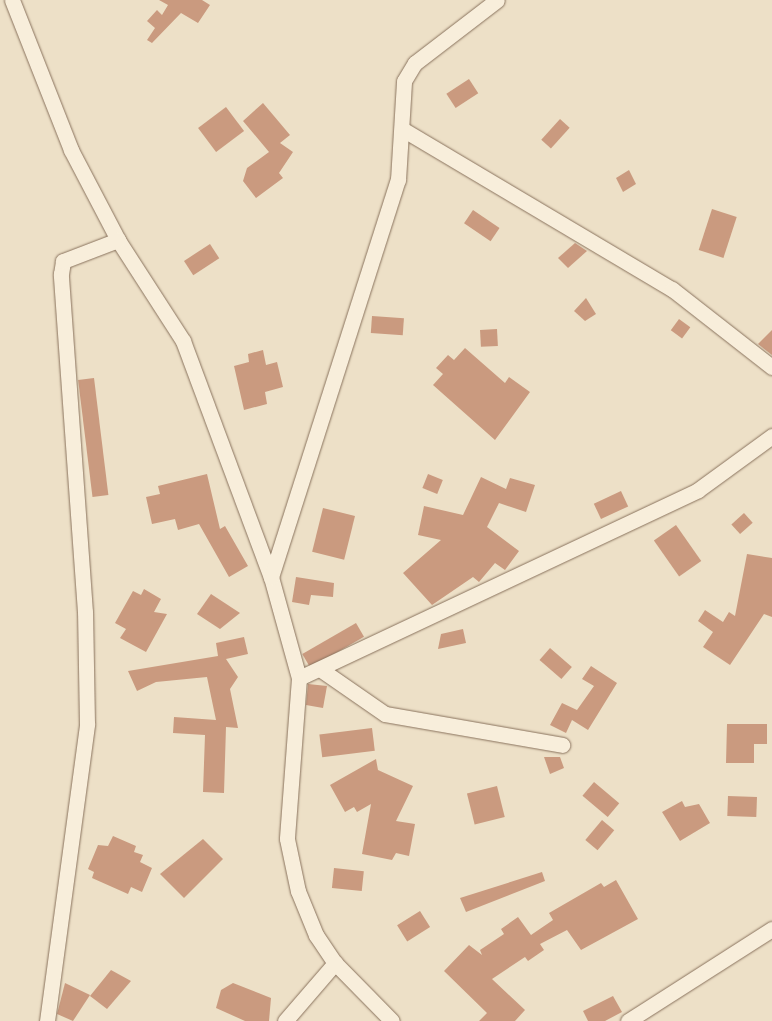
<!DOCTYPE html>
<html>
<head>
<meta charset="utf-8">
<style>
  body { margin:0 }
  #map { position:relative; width:772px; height:1021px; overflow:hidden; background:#ede0c7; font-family:"Source Serif 4",serif }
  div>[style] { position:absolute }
  .building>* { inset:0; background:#ca9a7f; transform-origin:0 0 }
  .roads { filter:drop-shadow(0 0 1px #89725d) drop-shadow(0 0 1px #89725d) }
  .minor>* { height:15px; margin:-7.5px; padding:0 7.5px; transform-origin:7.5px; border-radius:7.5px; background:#f8eedb }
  span { translate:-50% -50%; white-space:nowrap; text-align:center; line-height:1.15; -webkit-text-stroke:4.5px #f5ebd7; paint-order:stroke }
</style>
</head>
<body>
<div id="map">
  <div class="building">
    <div style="clip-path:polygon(159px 0,202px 0,210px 5px,198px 23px,181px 13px,152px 43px,147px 40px,155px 28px,147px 21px,157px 10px,162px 15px,168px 5px)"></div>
    <div style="left:469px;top:79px;width:17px;height:27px;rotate:57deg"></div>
    <div style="clip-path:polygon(263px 103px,290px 135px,280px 143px,293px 152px,279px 173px,283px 178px,256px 198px,243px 181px,247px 168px,269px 152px,243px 121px)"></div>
    <div style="left:226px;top:107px;width:30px;height:35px;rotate:53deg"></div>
    <div style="left:560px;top:119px;width:13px;height:28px;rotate:42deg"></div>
    <div style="clip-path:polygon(629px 170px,636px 184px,623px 192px,616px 178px)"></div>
    <div style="left:712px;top:209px;width:26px;height:43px;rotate:18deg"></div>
    <div style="left:473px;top:210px;width:32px;height:16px;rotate:34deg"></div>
    <div style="clip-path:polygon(575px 243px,587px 251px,568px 268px,558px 258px)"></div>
    <div style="left:210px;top:244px;width:17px;height:31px;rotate:57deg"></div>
    <div style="clip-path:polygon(586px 298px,596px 314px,585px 321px,574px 311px)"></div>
    <div style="left:372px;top:316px;width:32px;height:17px;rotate:4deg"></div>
    <div style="left:679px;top:319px;width:14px;height:14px;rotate:36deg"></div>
    <div style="left:497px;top:329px;width:17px;height:17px;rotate:87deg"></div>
    <div style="clip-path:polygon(772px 330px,772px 355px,758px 344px)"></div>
    <div style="clip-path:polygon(465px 348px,505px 383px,509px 377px,530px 392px,495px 440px,433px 385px,443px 374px,436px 368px,448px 355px,454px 360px)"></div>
    <div style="clip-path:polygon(263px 350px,266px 365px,277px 362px,283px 387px,265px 392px,267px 404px,244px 410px,234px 366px,249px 362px,248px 354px)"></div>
    <div style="left:94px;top:378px;width:118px;height:16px;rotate:83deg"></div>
    <div style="clip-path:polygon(207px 474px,220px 529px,225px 526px,248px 566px,229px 577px,199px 524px,178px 530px,175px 519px,152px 524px,146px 497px,160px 494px,158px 486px)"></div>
    <div style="left:428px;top:474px;width:16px;height:15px;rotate:22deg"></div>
    <div style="clip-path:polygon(481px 477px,506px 489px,510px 478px,535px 485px,526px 512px,499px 503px,487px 527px,519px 551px,505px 570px,495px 563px,479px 582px,473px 577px,432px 605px,403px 573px,441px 540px,418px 535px,424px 506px,463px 515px)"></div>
    <div style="left:621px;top:491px;width:17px;height:30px;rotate:65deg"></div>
    <div style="left:323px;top:508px;width:33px;height:45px;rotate:14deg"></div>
    <div style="left:744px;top:513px;width:13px;height:17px;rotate:48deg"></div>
    <div style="left:676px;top:525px;width:44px;height:27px;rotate:55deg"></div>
    <div style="clip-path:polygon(747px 554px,772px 558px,772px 617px,764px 614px,730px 665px,703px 647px,713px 632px,698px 621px,705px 610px,723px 622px,729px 612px,735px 616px)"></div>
    <div style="clip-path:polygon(296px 577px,334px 583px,333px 597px,311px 595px,309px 605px,292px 602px)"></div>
    <div style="clip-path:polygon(144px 589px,161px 599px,154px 612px,167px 614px,146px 652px,120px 638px,126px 629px,115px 623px,133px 591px,141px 595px)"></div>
    <div style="clip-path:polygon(211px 594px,240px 613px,220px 629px,197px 614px)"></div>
    <div style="left:356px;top:623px;width:16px;height:62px;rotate:60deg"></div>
    <div style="clip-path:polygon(463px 629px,466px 643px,438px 649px,441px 634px)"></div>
    <div style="clip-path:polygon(244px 637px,248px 654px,226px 659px,238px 677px,230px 689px,238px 728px,226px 727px,224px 793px,203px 792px,205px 735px,173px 733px,174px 717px,216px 720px,207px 677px,156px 682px,137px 691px,128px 671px,218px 656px,216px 643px)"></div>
    <div style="left:550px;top:648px;width:29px;height:16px;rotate:41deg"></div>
    <div style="clip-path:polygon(591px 666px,617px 683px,588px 730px,572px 720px,566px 733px,550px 725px,562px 703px,577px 710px,594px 686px,582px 679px)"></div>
    <div style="clip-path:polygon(308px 684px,327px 686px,323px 708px,306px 705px)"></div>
    <div style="clip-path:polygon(727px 724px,767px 724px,767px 744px,754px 744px,754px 763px,726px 763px)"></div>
    <div style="left:372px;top:728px;width:23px;height:53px;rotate:83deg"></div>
    <div style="clip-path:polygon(544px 757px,560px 757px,564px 768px,550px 774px)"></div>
    <div style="clip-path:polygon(376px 759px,378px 770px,413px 786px,396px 821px,415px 824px,409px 856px,396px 853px,392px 860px,362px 854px,371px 804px,357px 812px,354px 807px,345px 812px,330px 785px)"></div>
    <div style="left:594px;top:782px;width:33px;height:18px;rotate:40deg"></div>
    <div style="left:497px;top:786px;width:32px;height:31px;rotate:76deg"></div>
    <div style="left:728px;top:796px;width:29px;height:20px;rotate:2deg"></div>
    <div style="clip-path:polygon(682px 801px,685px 807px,699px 804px,710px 823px,680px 841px,662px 812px)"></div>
    <div style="left:602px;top:820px;width:16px;height:26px;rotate:40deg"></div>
    <div style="clip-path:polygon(113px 836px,136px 846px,134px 852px,143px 855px,140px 862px,152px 868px,142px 892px,131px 887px,128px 894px,92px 878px,94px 872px,88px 869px,98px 845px,108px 846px)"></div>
    <div style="clip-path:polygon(203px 839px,223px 859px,184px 898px,160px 874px)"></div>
    <div style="left:334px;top:868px;width:30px;height:20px;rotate:6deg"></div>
    <div style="clip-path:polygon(542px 872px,545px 881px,466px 912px,460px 898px)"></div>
    <div style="clip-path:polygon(616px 880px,638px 919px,581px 950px,567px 930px,540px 944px,544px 950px,528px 961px,525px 957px,492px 979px,525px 1010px,515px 1021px,479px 1021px,487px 1013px,444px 971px,469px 945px,482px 955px,480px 950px,504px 934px,501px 929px,518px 917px,531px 935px,553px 920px,549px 913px,601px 883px,604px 887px)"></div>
    <div style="left:420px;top:911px;width:19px;height:27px;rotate:58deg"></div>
    <div style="clip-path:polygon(111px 970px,131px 981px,107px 1009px,90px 996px)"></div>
    <div style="clip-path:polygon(65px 983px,90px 995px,73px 1021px,57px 1014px)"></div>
    <div style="clip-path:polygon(233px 983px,271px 998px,269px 1021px,245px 1021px,216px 1008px,221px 990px)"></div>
    <div style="clip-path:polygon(613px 996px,622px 1012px,605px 1021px,588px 1021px,583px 1011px)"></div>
  </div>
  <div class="roads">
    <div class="minor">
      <div style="left:12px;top:0;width:161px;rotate:68.5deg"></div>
      <div style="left:71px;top:150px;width:102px;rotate:62.4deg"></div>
      <div style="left:118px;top:240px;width:120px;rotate:57.2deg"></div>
      <div style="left:183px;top:341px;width:252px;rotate:69.6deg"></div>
      <div style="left:271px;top:577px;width:105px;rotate:74.5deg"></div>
      <div style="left:299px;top:678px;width:161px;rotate:94.3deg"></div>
      <div style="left:287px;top:839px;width:53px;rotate:78.1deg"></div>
      <div style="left:298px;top:891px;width:48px;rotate:67.8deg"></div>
      <div style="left:316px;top:935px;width:34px;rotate:56deg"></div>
      <div style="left:335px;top:963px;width:81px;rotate:45.5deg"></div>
      <div style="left:402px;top:129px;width:314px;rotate:30.7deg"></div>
      <div style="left:672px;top:289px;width:127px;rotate:38deg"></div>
      <div style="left:271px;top:577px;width:417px;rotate:-72.3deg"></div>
      <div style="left:398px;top:180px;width:99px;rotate:-86.5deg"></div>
      <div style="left:404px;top:81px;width:21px;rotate:-59deg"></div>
      <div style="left:415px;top:63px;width:103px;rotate:-37.5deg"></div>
      <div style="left:320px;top:669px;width:79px;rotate:34.7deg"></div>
      <div style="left:385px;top:714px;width:180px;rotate:9.9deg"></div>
      <div style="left:299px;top:678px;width:441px;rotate:-25.2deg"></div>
      <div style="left:698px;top:490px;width:92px;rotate:-36.1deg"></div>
      <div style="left:47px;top:1021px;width:300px;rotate:-82.3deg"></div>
      <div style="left:87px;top:724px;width:112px;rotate:-91deg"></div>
      <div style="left:85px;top:612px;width:339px;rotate:-94.1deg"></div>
      <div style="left:61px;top:274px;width:13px;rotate:-81deg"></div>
      <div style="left:63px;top:261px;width:59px;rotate:-20.9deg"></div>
      <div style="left:285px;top:1021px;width:77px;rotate:-49.2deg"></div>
      <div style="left:628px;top:1021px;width:171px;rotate:-32.6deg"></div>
    </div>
  </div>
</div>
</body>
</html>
